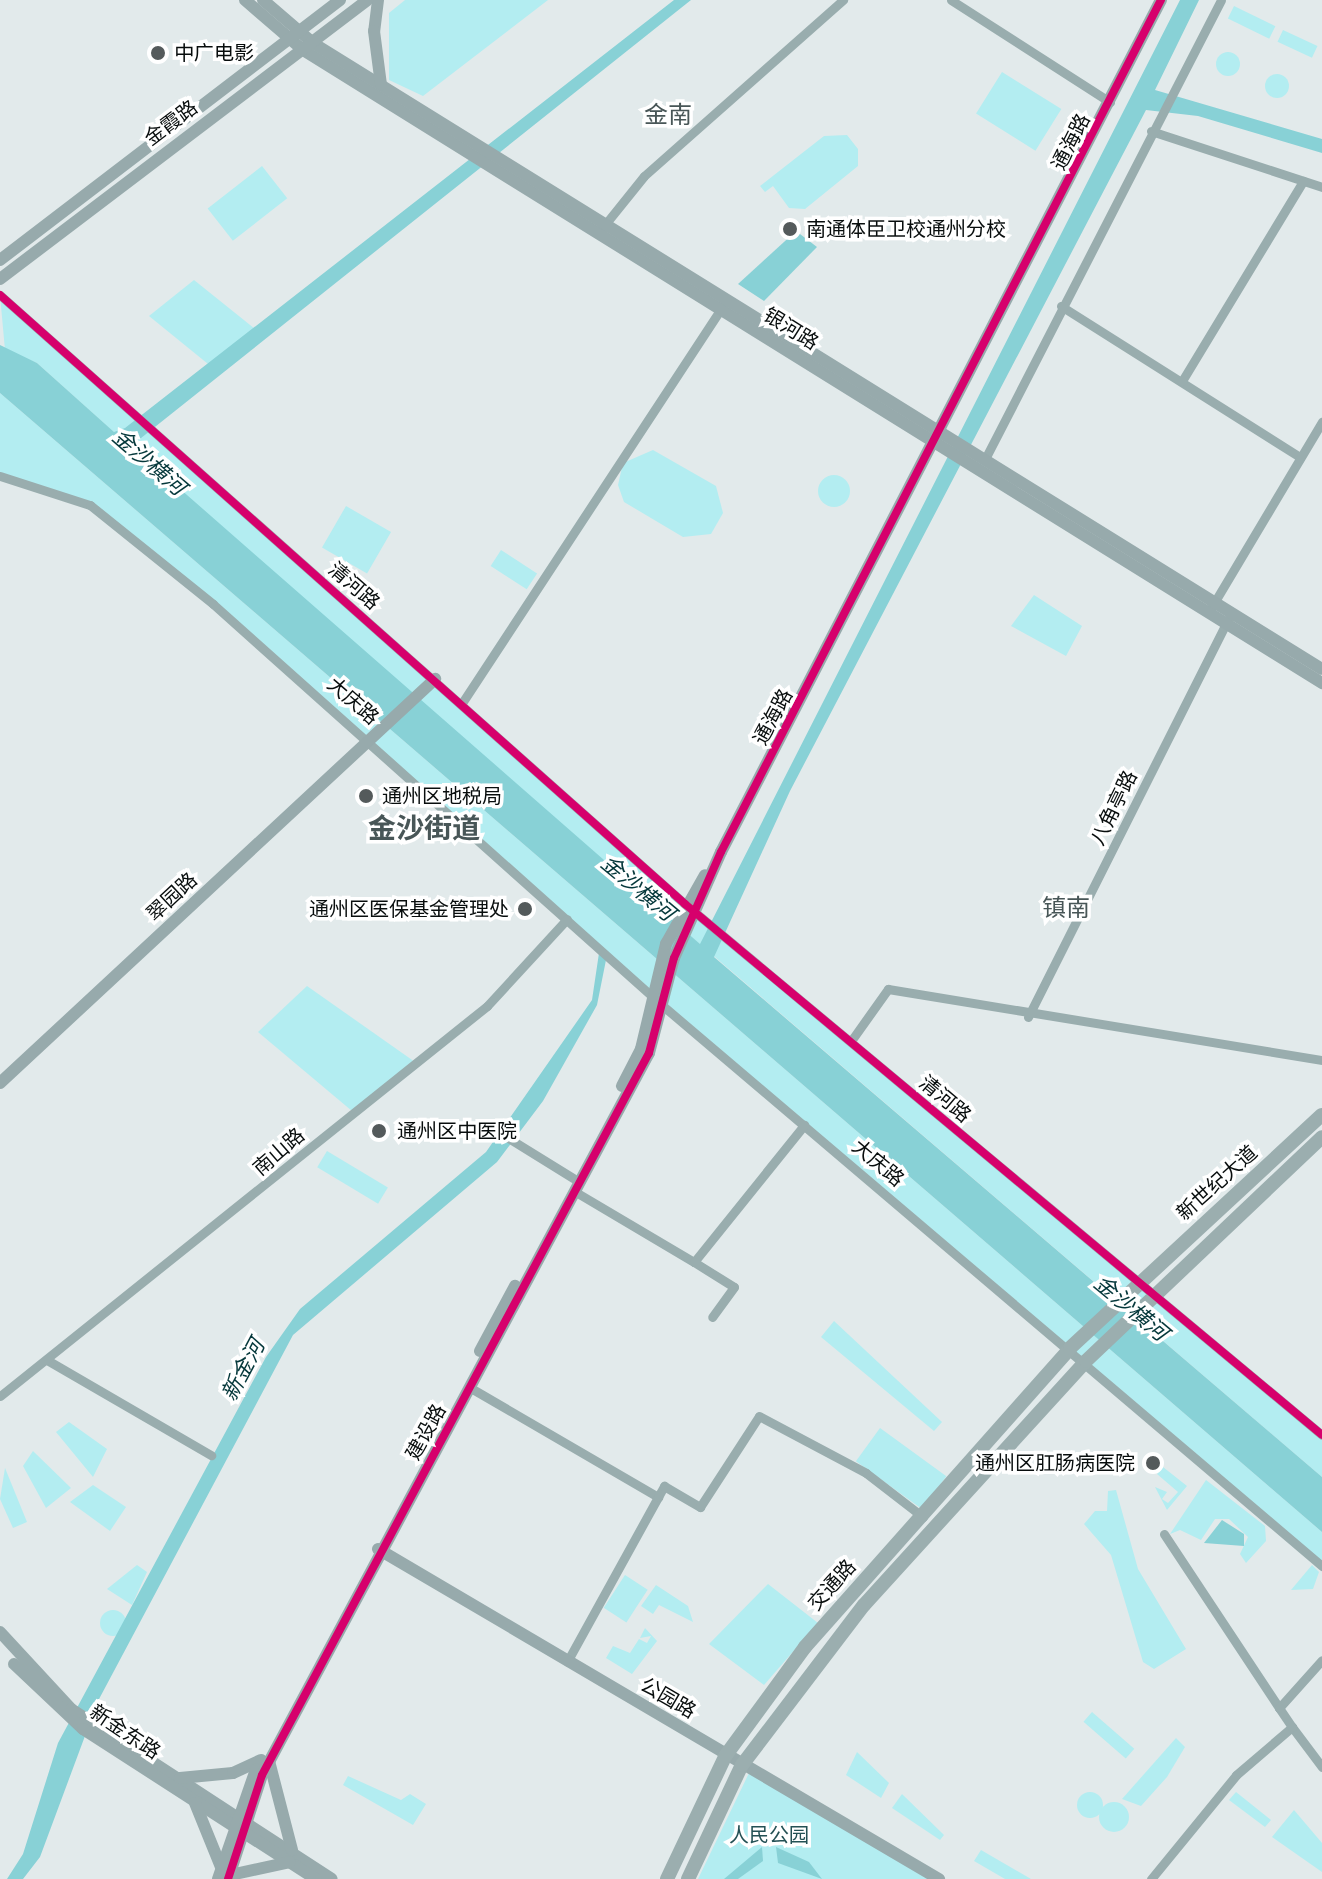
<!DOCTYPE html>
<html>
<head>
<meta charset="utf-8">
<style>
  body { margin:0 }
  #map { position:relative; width:1322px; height:1879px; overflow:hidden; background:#e2eaeb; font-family:Helvetica,"Noto Sans SC",sans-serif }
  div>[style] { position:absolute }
  .green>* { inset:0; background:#b3edf1; transform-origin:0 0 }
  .round { border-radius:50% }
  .water>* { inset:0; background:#88d1d6 }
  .street>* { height:9px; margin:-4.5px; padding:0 4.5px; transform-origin:4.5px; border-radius:4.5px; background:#99adae }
  .secondary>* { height:12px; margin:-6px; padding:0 6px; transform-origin:6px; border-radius:6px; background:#97aaac }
  .primary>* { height:14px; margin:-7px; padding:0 7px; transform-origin:7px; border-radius:7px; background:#9baeaf }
  .cycleway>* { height:8px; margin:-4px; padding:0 4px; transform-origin:4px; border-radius:4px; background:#d6006c }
  .dots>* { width:22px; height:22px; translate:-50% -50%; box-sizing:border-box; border:4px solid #fff; border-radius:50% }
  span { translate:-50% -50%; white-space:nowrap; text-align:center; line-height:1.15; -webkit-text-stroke:7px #fff; paint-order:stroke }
  .poi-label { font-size:20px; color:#080d0d }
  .left { translate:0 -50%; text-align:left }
  .right { translate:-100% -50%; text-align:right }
  .street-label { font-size:20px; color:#080d0d }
  .park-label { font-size:20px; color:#245155 }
  .water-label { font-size:22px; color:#05383b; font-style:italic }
  .quarter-label { font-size:24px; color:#485657 }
  .district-label { font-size:28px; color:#485657; font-weight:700 }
</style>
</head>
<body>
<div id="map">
  <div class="green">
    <div style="clip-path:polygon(405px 0,548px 0,423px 96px,389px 80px,389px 13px)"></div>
    <div style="left:1234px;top:6px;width:46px;height:14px;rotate:26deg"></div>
    <div style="left:1283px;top:30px;width:38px;height:13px;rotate:25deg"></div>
    <div class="round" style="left:1216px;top:52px;width:24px;height:24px"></div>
    <div style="left:1002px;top:72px;width:70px;height:49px;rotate:32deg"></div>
    <div class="round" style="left:1265px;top:74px;width:24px;height:24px"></div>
    <div style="clip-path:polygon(847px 135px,858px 149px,858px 166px,805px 209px,789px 208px,773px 186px,765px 192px,760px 186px,824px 136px)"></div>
    <div style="left:262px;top:166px;width:41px;height:69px;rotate:52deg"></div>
    <div style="clip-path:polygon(194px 280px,260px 333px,213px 368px,149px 316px)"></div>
    <div style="clip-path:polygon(0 295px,685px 904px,1322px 1439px,1322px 1477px,347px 642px,37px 363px,5px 350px)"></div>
    <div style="clip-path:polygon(0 393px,1322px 1532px,1322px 1565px,663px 1006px,93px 503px,0 473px)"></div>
    <div style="clip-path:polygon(653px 450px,716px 486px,723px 513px,711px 534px,683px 537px,624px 502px,618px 485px,623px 463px)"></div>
    <div class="round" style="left:818px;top:475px;width:32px;height:32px"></div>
    <div style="left:346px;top:506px;width:52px;height:48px;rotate:30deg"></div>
    <div style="left:501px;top:550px;width:43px;height:19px;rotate:33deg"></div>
    <div style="clip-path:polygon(1034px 595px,1082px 626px,1066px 656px,1011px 626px)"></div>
    <div style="clip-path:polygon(307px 986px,415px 1062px,352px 1111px,258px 1032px)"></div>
    <div style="left:327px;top:1151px;width:71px;height:19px;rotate:31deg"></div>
    <div style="clip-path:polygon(834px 1321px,942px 1422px,934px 1431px,821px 1337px)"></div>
    <div style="clip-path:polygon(69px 1422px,107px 1449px,93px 1477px,56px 1432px)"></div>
    <div style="left:880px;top:1428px;width:82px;height:41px;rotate:36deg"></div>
    <div style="clip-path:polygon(33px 1451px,71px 1488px,46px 1508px,23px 1466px)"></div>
    <div style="clip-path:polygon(1163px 1467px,1187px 1486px,1167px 1510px,1155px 1487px,1167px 1492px,1162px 1499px,1168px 1503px,1178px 1492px,1157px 1474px)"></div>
    <div style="clip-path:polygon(5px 1468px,27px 1522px,13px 1528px,0 1499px)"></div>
    <div style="clip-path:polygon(1206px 1480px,1265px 1526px,1266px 1541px,1246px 1563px,1240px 1554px,1248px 1537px,1229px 1519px,1215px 1519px,1201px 1540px,1180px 1530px,1170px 1534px)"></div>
    <div style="clip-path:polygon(93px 1485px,126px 1507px,110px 1531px,70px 1502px)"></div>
    <div style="clip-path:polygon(1116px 1490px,1138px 1569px,1186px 1649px,1154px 1669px,1143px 1662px,1111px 1555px,1084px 1524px,1095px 1511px,1107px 1511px,1108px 1491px)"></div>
    <div style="clip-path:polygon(137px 1565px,147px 1572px,132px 1605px,107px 1589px)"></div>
    <div style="clip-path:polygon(1312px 1565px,1319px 1572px,1313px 1589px,1291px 1590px)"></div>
    <div style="left:625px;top:1575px;width:27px;height:39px;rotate:33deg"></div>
    <div style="clip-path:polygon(768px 1584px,818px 1623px,764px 1685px,709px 1644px)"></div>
    <div style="clip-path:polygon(656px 1585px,688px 1606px,693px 1622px,659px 1605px,653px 1614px,641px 1606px)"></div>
    <div class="round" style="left:100px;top:1610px;width:26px;height:26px"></div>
    <div style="clip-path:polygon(645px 1628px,657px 1641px,632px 1674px,606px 1658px,613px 1646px,630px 1653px,639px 1639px,647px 1643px,651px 1636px,640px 1638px)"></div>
    <div style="left:1092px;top:1712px;width:56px;height:13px;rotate:41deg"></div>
    <div style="clip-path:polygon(1176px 1738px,1185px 1747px,1167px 1777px,1141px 1806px,1122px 1799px)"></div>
    <div style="clip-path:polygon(857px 1752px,889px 1783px,881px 1798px,846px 1775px)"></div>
    <div style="clip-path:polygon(749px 1773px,933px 1879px,698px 1879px)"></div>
    <div style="clip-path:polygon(348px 1776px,401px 1800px,410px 1794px,426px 1804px,413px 1825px,343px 1785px)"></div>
    <div class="round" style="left:1077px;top:1792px;width:26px;height:26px"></div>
    <div style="clip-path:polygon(1236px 1792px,1271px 1820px,1265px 1827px,1229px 1800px)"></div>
    <div style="clip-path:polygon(902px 1794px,944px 1835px,940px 1840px,892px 1808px)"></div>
    <div class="round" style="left:1099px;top:1802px;width:30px;height:30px"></div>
    <div style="clip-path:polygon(1294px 1810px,1322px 1843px,1322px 1872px,1272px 1837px)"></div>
    <div style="clip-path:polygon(981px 1850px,1031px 1879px,1005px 1879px,974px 1861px)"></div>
  </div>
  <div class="water">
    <div style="clip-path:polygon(674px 0,691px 0,131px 446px,700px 944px,1180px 0,1199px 0,1155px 90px,1322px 139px,1322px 153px,1198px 116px,1146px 110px,790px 791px,714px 957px,1322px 1477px,1322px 1532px,0 393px,0 345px,37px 363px,114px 432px,125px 428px)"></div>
    <div style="clip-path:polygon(796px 231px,817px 247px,764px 301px,738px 284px)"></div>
    <div style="clip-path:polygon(599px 953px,606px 960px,597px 1005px,543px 1101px,497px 1162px,293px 1335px,98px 1701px,40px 1857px,23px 1879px,7px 1879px,23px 1854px,58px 1743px,266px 1357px,300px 1309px,486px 1152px,592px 1000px)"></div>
    <div style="clip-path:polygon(1222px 1520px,1244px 1534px,1244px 1546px,1204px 1543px)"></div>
    <div style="clip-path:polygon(762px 1847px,763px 1861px,738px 1879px,724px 1879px)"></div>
    <div style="clip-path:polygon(776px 1847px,809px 1862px,822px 1879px,778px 1863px)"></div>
  </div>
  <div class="street">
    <div style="left:951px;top:0;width:189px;rotate:32.7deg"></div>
    <div style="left:1151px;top:131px;width:180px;rotate:18.1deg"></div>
    <div style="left:603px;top:227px;width:65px;rotate:-51.2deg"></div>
    <div style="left:644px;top:176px;width:266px;rotate:-41.5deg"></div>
    <div style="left:0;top:295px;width:917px;rotate:41.64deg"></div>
    <div style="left:685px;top:904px;width:829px;rotate:39.81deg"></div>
    <div style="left:1061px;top:306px;width:283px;rotate:32.3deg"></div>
    <div style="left:1182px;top:381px;width:234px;rotate:-58.8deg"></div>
    <div style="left:985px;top:459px;width:516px;rotate:-62.79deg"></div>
    <div style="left:0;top:476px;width:95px;rotate:17.9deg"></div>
    <div style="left:90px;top:505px;width:158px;rotate:38.8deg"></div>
    <div style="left:213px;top:604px;width:603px;rotate:41.78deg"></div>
    <div style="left:663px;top:1006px;width:865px;rotate:40.36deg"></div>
    <div style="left:1211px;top:608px;width:217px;rotate:-59.2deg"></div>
    <div style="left:462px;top:703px;width:477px;rotate:-56.7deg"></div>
    <div style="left:1028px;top:1017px;width:445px;rotate:-63.3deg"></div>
    <div style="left:851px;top:1041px;width:64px;rotate:-54.6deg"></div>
    <div style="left:888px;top:989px;width:440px;rotate:9.3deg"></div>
    <div style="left:489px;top:1126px;width:99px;rotate:31.8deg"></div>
    <div style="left:574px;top:1191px;width:139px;rotate:30.6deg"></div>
    <div style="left:694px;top:1262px;width:176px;rotate:-51.2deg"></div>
    <div style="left:694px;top:1262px;width:47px;rotate:32deg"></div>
    <div style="left:734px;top:1287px;width:37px;rotate:126deg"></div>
    <div style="left:47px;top:1360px;width:190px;rotate:30.1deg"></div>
    <div style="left:469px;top:1387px;width:219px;rotate:30.2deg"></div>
    <div style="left:658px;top:1497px;width:188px;rotate:118.9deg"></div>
    <div style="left:0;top:1396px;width:624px;rotate:-38.69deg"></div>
    <div style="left:487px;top:1006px;width:118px;rotate:-47.4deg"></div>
    <div style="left:658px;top:1497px;width:13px;rotate:-61deg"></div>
    <div style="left:664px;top:1486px;width:42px;rotate:30.3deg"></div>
    <div style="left:700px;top:1507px;width:108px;rotate:-57deg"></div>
    <div style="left:759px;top:1416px;width:121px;rotate:28deg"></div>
    <div style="left:866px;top:1473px;width:72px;rotate:37.7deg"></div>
    <div style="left:1164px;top:1534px;width:209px;rotate:56.5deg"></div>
    <div style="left:1292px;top:1727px;width:50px;rotate:53.1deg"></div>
    <div style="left:1151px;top:1879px;width:134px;rotate:-50.7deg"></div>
    <div style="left:1236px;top:1775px;width:74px;rotate:-40.6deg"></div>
    <div style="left:1292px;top:1727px;width:23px;rotate:-124deg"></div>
    <div style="left:1279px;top:1708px;width:64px;rotate:-48.1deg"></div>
  </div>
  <div class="secondary">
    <div style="left:245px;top:0;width:77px;rotate:40.8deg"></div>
    <div style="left:303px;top:50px;width:1200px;rotate:31.85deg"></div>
    <div style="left:263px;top:0;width:66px;rotate:40.7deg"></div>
    <div style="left:313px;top:43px;width:1187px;rotate:31.82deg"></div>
    <div style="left:378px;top:0;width:31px;rotate:97deg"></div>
    <div style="left:374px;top:31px;width:54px;rotate:82.6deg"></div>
    <div style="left:0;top:260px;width:428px;rotate:-37.4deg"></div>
    <div style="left:0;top:279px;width:461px;rotate:-37.2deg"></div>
    <div style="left:0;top:1083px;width:594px;rotate:-42.88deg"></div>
    <div style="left:622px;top:1086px;width:42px;rotate:-62.8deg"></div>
    <div style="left:641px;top:1049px;width:108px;rotate:-76.6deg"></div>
    <div style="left:666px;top:944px;width:79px;rotate:-60.5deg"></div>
    <div style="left:480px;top:1351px;width:74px;rotate:-61.7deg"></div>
    <div style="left:378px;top:1549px;width:651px;rotate:30.47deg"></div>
    <div style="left:0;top:1632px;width:105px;rotate:47.3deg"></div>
    <div style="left:71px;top:1709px;width:311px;rotate:33.1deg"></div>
    <div style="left:14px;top:1664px;width:95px;rotate:43.3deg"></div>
    <div style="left:83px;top:1729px;width:277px;rotate:32.8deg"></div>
    <div style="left:269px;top:1761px;width:92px;rotate:75.5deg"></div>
    <div style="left:180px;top:1778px;width:53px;rotate:-5.4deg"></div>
    <div style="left:233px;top:1773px;width:31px;rotate:-25deg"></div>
    <div style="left:195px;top:1803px;width:69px;rotate:67.9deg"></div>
    <div style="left:230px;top:1875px;width:61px;rotate:-12.2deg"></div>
    <div style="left:218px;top:1879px;width:116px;rotate:-70.9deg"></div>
    <div style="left:228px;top:1879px;width:109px;rotate:-71.9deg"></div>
    <div style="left:262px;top:1775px;width:819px;rotate:-61.81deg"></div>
    <div style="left:649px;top:1053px;width:98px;rotate:-75.3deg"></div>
    <div style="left:674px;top:958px;width:116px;rotate:-66.1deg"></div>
    <div style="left:721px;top:852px;width:959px;rotate:-62.69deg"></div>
  </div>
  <div class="primary">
    <div style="left:667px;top:1879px;width:137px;rotate:-64.6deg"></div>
    <div style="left:726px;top:1755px;width:134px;rotate:-53.8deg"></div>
    <div style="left:805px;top:1647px;width:400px;rotate:-48.4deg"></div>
    <div style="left:1070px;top:1348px;width:343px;rotate:-42.8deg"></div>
    <div style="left:688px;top:1879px;width:126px;rotate:-64.7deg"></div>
    <div style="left:742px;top:1765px;width:201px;rotate:-52.7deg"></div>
    <div style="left:864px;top:1605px;width:330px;rotate:-47.7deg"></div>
    <div style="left:1086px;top:1361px;width:325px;rotate:-43.5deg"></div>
  </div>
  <div class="cycleway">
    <div style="left:0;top:295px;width:917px;rotate:41.64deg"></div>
    <div style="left:685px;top:904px;width:829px;rotate:39.81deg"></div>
    <div style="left:228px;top:1879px;width:109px;rotate:-71.9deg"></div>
    <div style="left:262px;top:1775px;width:819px;rotate:-61.81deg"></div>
    <div style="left:649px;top:1053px;width:98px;rotate:-75.3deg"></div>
    <div style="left:674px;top:958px;width:116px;rotate:-66.1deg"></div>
    <div style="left:721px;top:852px;width:959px;rotate:-62.69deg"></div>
  </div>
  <div class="dots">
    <div style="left:158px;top:53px;background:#545a5b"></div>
    <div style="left:790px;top:229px;background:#545a5b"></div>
    <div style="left:366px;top:796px;background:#545a5b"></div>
    <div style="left:525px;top:909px;background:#545a5b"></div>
    <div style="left:379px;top:1131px;background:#545a5b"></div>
    <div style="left:1153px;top:1463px;background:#545a5b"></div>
  </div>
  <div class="poi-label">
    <span class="left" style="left:174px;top:53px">中广电影</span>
    <span class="left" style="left:806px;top:229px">南通体臣卫校通州分校</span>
    <span class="left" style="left:382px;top:796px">通州区地税局</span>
    <span class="right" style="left:509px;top:909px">通州区医保基金管理处</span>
    <span class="left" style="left:397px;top:1131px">通州区中医院</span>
    <span class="right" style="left:1135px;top:1463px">通州区肛肠病医院</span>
  </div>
  <div class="street-label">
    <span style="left:171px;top:123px;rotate:-37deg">金霞路</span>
    <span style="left:1071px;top:142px;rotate:-63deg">通海路</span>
    <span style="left:791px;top:329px;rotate:32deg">银河路</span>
    <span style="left:354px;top:586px;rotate:41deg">清河路</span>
    <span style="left:353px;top:701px;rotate:41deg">大庆路</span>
    <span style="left:773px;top:717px;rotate:-62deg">通海路</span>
    <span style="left:1114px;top:808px;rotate:-64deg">八角亭路</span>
    <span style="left:172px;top:897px;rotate:-43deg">翠园路</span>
    <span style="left:945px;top:1099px;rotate:40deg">清河路</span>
    <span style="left:279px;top:1152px;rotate:-41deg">南山路</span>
    <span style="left:878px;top:1163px;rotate:40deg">大庆路</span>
    <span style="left:1217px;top:1183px;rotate:-42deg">新世纪大道</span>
    <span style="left:426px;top:1432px;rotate:-61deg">建设路</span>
    <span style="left:832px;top:1585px;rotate:-48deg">交通路</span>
    <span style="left:668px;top:1698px;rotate:30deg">公园路</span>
    <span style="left:125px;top:1732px;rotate:34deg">新金东路</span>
  </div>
  <div class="park-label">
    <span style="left:769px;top:1835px">人民公园</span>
  </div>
  <div class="water-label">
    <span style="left:149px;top:462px;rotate:41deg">金沙横河</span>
    <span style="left:638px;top:888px;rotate:40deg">金沙横河</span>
    <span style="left:1131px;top:1308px;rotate:40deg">金沙横河</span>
    <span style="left:243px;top:1370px;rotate:-62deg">新金河</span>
  </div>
  <div class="quarter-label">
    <span style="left:668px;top:115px">金南</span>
    <span style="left:1066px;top:908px">镇南</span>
  </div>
  <div class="district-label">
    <span style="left:424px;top:829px">金沙街道</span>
  </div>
</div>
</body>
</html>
